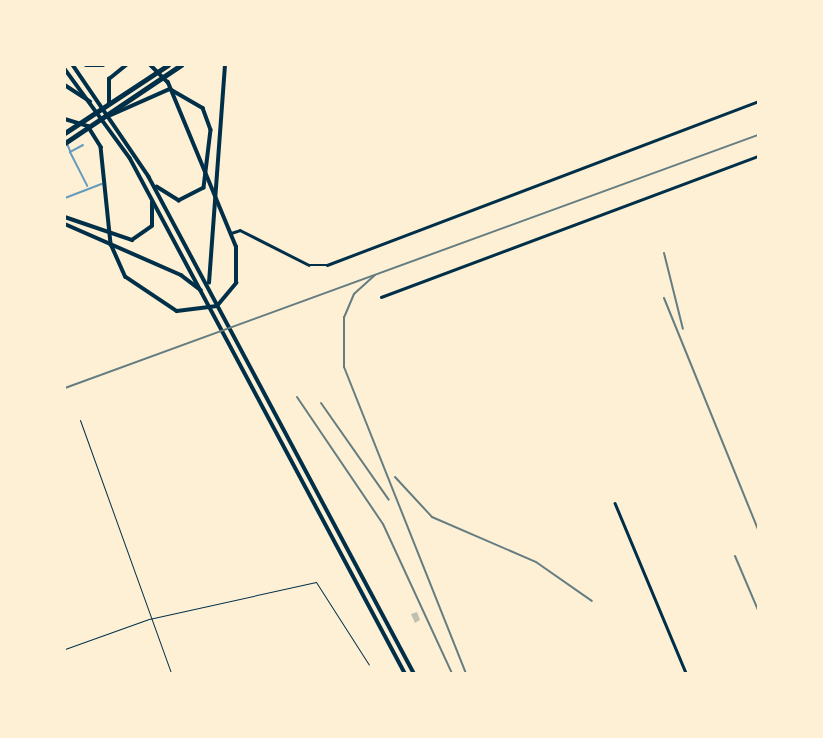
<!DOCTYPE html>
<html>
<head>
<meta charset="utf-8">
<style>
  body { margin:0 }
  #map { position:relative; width:823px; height:738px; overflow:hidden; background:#fdf0d5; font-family:Commissioner,sans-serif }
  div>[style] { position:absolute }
  .stream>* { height:2px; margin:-1px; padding:0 1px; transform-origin:1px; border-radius:1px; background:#669bbc }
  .building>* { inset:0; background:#bec0b2 }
  .service>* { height:1px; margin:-0.5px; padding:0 0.5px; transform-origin:0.5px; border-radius:0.5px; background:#003049 }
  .minor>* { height:2.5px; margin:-1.25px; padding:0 1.25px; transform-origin:1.25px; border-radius:1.25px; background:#003049 }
  .secondary>* { height:3.5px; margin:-1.75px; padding:0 1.75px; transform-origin:1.75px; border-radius:1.75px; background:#003049 }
  .trunk>* { height:4.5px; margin:-2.25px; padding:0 2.25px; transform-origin:2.25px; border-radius:2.25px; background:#003049 }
  .rail>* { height:2px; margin:-1px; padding:0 1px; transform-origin:1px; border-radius:1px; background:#657d81 }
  span { translate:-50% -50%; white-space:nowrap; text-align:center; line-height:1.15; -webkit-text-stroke:5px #fdf0d5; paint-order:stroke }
  .frame { position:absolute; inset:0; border:66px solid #fdf0d5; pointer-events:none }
</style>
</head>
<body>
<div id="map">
  <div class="stream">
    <div style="left:65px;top:139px;width:13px;rotate:67deg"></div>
    <div style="left:83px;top:145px;width:15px;rotate:152deg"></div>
    <div style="left:70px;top:152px;width:38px;rotate:63deg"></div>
    <div style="left:65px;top:198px;width:39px;rotate:-21deg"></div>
  </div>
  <div class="building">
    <div style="clip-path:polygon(417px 612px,420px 620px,415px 623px,411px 614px)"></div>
  </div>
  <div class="service">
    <div style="left:80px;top:420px;width:269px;rotate:70.2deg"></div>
    <div style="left:65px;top:649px;width:89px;rotate:-19.7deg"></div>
    <div style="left:149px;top:619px;width:171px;rotate:-12.5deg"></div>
    <div style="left:316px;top:582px;width:98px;rotate:57.4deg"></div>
  </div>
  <div class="minor">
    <div style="left:231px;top:233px;width:9px;rotate:-18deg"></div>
    <div style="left:240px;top:230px;width:77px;rotate:26.9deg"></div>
    <div style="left:309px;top:265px;width:18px"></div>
    <div style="left:327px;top:265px;width:461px;rotate:-20.8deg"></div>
    <div style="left:381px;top:297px;width:403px;rotate:-20.5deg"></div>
    <div style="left:615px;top:503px;width:184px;rotate:67.3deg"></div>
  </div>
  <div class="secondary">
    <div style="left:73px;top:65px;width:135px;rotate:55.8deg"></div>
    <div style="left:149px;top:177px;width:562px;rotate:61.89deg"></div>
    <div style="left:86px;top:65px;width:17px"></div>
    <div style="left:65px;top:69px;width:110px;rotate:53.9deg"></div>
    <div style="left:130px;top:158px;width:584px;rotate:61.9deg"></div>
    <div style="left:65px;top:85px;width:30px;rotate:33deg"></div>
    <div style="left:109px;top:105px;width:26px;rotate:-90deg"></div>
    <div style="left:109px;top:79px;width:22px;rotate:-39deg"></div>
    <div style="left:111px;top:115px;width:64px;rotate:-23.8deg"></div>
    <div style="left:170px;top:89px;width:38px;rotate:30deg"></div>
    <div style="left:203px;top:108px;width:23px;rotate:70deg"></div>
    <div style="left:211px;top:130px;width:58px;rotate:96.9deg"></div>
    <div style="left:204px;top:188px;width:28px;rotate:153deg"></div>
    <div style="left:179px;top:201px;width:26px;rotate:-148deg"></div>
    <div style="left:65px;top:119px;width:24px;rotate:17deg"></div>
    <div style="left:88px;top:126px;width:25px;rotate:58deg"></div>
    <div style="left:101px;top:147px;width:98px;rotate:84.1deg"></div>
    <div style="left:111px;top:244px;width:36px;rotate:66deg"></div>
    <div style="left:126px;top:277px;width:61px;rotate:33.7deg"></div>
    <div style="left:177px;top:311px;width:40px;rotate:-7.1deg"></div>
    <div style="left:217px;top:306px;width:30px;rotate:-50deg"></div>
    <div style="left:236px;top:283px;width:36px;rotate:-90deg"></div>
    <div style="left:236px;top:247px;width:178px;rotate:-112.5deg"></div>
    <div style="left:168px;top:83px;width:25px;rotate:-135deg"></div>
    <div style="left:65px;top:217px;width:71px;rotate:18.9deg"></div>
    <div style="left:132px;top:240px;width:24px;rotate:-35deg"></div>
    <div style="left:152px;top:226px;width:23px;rotate:-90deg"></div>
    <div style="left:65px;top:224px;width:127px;rotate:23.7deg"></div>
    <div style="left:181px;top:275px;width:25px;rotate:37deg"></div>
    <div style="left:209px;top:283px;width:219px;rotate:-85.8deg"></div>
  </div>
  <div class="trunk">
    <div style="left:65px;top:133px;width:123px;rotate:-33.4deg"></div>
    <div style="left:65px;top:143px;width:140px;rotate:-33.9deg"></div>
  </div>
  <div class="rail">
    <div style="left:664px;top:253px;width:78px;rotate:76deg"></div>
    <div style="left:375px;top:275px;width:28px;rotate:138deg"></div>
    <div style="left:354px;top:294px;width:25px;rotate:113deg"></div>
    <div style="left:344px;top:317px;width:50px;rotate:90deg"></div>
    <div style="left:344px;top:367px;width:329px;rotate:68.3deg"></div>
    <div style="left:664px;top:298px;width:249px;rotate:67.9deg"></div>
    <div style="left:65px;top:388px;width:738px;rotate:-20.06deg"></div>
    <div style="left:297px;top:397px;width:153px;rotate:55.9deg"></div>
    <div style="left:383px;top:524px;width:164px;rotate:65.2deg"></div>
    <div style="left:321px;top:403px;width:118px;rotate:55deg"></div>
    <div style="left:395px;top:477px;width:54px;rotate:47.2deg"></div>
    <div style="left:432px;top:517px;width:113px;rotate:23.4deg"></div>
    <div style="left:536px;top:562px;width:68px;rotate:34.9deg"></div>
    <div style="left:735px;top:556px;width:59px;rotate:66.9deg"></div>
  </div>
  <div class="frame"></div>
</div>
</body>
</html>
